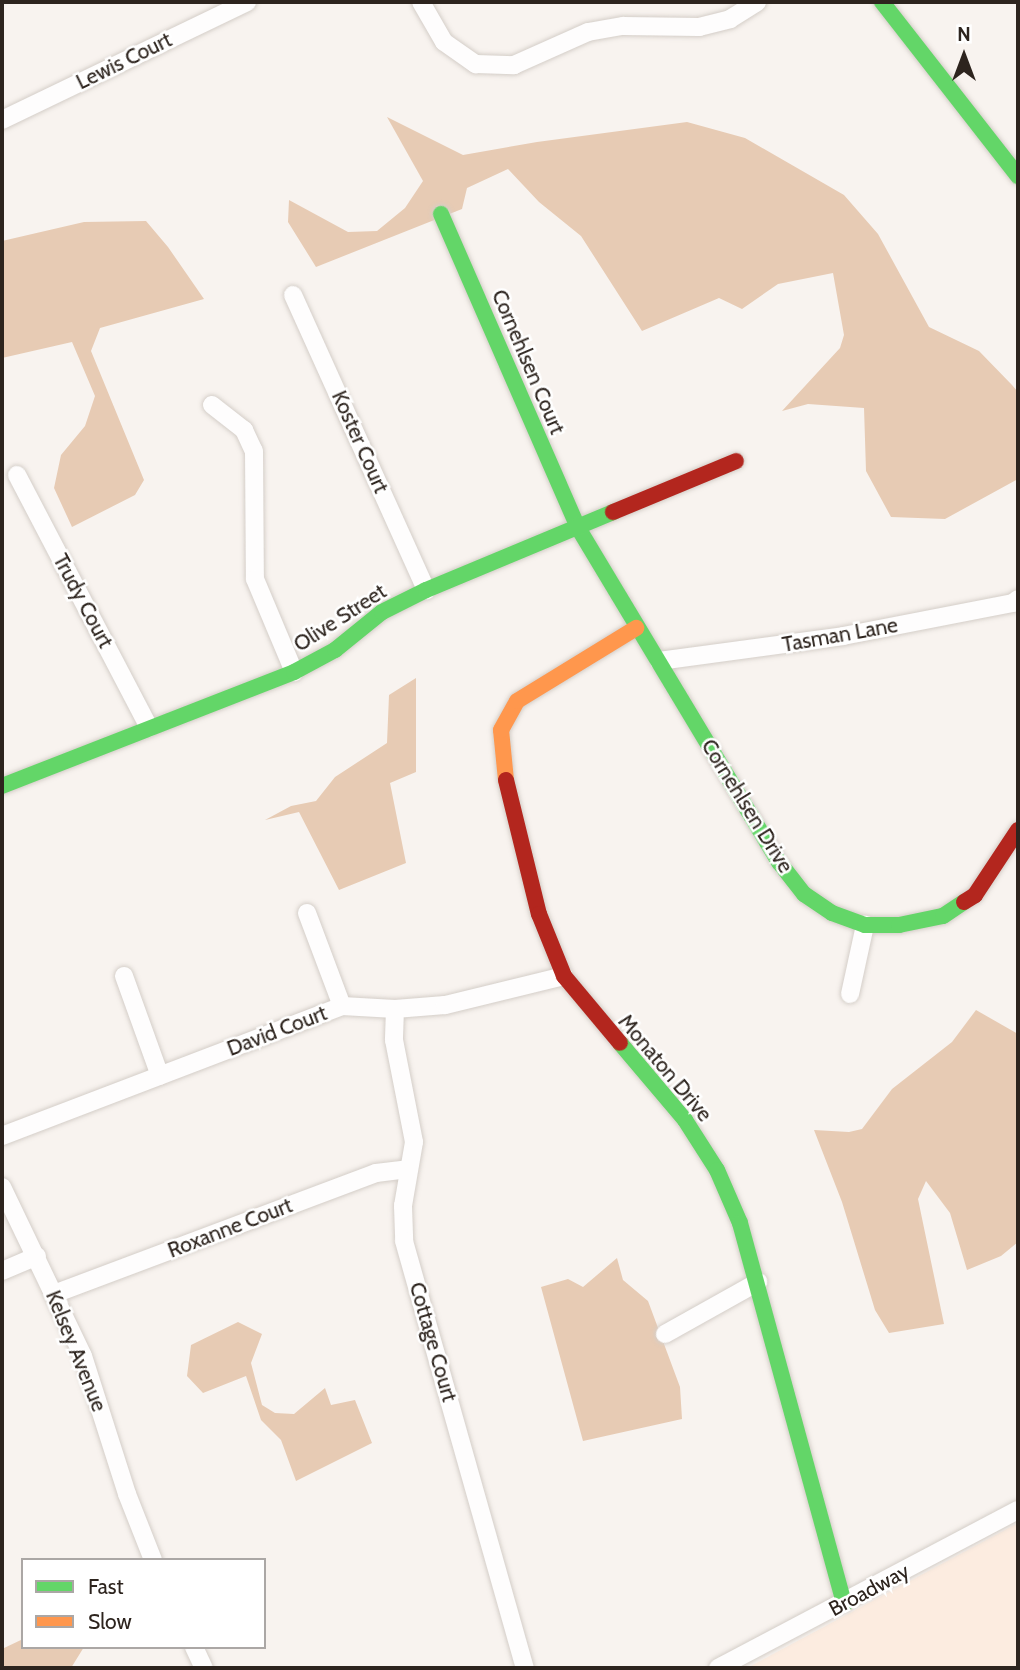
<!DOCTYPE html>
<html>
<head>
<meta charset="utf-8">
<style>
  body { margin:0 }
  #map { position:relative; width:1020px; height:1670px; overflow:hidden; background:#f8f3ef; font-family:Cabin,sans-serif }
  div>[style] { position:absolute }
  .built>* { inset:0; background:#fcece0 }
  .forest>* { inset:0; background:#e7cbb4 }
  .roads { filter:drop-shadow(0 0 2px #d4cec8) drop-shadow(0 0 2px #d4cec8) }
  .street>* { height:18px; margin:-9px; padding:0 9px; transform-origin:9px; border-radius:9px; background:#fefdfd }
  .fast>* { height:16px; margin:-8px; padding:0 8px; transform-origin:8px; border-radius:8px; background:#63d668 }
  .slow>* { height:16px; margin:-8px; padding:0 8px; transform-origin:8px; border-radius:8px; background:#ff974d }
  .jam>* { height:16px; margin:-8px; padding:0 8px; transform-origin:8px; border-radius:8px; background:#b3261e }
  span { translate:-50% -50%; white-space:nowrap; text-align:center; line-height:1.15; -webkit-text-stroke:5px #fff; paint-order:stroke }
  .street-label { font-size:21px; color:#2d241e }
  .frame { position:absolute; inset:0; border:4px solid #2d241e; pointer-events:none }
  .legend { position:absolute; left:21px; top:1558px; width:245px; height:91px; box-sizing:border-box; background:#fff; border:2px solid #aba7a5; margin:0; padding:9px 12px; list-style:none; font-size:21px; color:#2d241e }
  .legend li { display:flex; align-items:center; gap:14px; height:35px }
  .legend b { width:35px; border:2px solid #aba7a5 }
  .north { position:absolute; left:929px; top:21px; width:70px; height:70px; -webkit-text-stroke:5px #fff; paint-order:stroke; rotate:0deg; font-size:19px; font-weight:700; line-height:28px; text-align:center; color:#2d241e }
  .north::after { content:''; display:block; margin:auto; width:24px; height:32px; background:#2d241e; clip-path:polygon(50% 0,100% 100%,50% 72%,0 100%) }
</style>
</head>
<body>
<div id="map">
  <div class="built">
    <div style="clip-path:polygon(1018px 1523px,1018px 1668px,747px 1668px)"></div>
  </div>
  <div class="forest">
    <div style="clip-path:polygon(387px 117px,463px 155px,537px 142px,687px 122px,745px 138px,844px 195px,878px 234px,929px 327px,979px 351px,1012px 385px,1018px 392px,1018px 479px,945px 519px,891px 517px,866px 471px,864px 408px,808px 404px,782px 411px,840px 348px,844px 335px,833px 273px,778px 284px,742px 309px,719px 298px,642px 331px,581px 236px,539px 202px,508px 169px,467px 188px,462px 209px,316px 267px,288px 222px,289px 200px,348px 232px,377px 231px,405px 208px,423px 181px)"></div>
    <div style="clip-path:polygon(146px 221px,168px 247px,204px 299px,100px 328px,91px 351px,144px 480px,135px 495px,72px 527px,54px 488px,61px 455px,85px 426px,95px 396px,72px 342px,2px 358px,2px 241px,84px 222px)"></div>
    <div style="clip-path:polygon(416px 678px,416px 772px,390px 783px,406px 863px,339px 890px,299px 812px,265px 820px,291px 806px,316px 801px,335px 777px,387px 743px,389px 695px)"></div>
    <div style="clip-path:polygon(976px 1010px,1018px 1034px,1018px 1242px,1001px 1256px,967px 1270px,950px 1213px,926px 1181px,918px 1199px,944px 1324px,889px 1333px,875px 1310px,842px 1202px,814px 1130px,849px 1132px,862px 1129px,892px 1089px,952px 1042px)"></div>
    <div style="clip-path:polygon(617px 1258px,623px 1280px,648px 1301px,680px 1387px,682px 1419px,583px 1441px,541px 1287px,568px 1279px,583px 1287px)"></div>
    <div style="clip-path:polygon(238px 1322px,262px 1334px,251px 1363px,262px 1405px,275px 1413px,294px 1414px,325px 1388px,331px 1405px,355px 1400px,372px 1443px,296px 1481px,281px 1440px,261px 1420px,246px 1376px,203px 1393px,187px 1376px,191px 1345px)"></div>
    <div style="clip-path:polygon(23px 1639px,23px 1647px,84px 1647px,71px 1668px,2px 1668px,2px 1649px)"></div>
  </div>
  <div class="roads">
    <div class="street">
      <div style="left:421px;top:2px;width:46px;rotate:60.1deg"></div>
      <div style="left:444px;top:42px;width:39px;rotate:35deg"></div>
      <div style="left:476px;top:64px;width:38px;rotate:2deg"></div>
      <div style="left:514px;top:65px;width:81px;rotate:-24deg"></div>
      <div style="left:588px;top:32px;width:36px;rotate:-10deg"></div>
      <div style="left:623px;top:26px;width:76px;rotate:0.8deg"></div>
      <div style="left:699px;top:27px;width:32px;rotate:-14deg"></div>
      <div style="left:730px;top:19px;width:32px;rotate:-32deg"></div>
      <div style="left:2px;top:120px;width:272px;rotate:-25.7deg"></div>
      <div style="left:293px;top:295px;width:324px;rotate:65.7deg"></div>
      <div style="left:212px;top:405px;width:41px;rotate:38deg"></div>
      <div style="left:244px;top:430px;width:23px;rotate:65deg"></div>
      <div style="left:254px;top:451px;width:128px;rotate:89.6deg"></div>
      <div style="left:255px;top:579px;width:101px;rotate:67.2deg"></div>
      <div style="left:17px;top:475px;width:285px;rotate:62.4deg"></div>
      <div style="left:659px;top:661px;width:186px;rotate:-7.7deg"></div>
      <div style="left:843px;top:636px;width:173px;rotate:-11deg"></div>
      <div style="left:1013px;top:603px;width:6px;rotate:-39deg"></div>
      <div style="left:307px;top:913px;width:99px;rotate:69.4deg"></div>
      <div style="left:124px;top:976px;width:106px;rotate:70.2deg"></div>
      <div style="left:850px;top:994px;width:71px;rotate:-77.7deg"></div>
      <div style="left:395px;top:1009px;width:31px;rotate:92deg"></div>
      <div style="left:394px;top:1040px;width:104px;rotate:78.9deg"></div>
      <div style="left:414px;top:1142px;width:65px;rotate:99.8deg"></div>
      <div style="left:403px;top:1206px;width:35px;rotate:88deg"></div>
      <div style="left:404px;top:1241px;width:444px;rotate:74.2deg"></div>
      <div style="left:2px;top:1136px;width:364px;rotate:-20.9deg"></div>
      <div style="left:342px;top:1006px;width:53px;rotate:3.2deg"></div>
      <div style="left:395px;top:1009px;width:50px;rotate:-4.6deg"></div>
      <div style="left:445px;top:1005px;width:122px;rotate:-13.7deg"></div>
      <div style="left:2px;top:1187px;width:187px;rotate:64.4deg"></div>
      <div style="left:83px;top:1356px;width:145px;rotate:72.3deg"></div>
      <div style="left:127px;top:1494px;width:71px;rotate:68.5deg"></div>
      <div style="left:2px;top:1271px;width:38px;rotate:-23deg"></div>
      <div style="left:54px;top:1294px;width:344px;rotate:-20.6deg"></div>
      <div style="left:376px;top:1173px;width:32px;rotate:-7deg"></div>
      <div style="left:665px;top:1334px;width:107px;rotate:-29.2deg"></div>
      <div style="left:194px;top:1647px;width:23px;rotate:65deg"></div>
      <div style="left:718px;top:1668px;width:339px;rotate:-27.8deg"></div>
    </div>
    <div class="fast">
      <div style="left:882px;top:2px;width:221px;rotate:52deg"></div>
      <div style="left:441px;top:214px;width:340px;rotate:66.4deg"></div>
      <div style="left:577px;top:526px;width:392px;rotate:59deg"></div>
      <div style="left:779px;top:862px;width:41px;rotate:52deg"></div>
      <div style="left:804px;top:894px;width:34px;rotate:34deg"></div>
      <div style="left:832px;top:913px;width:35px;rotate:20deg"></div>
      <div style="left:865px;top:925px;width:34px"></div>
      <div style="left:899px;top:925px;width:45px;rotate:-11.6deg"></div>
      <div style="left:943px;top:916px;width:25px;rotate:-34deg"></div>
      <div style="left:2px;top:786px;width:313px;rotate:-21.3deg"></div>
      <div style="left:294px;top:672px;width:47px;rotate:-28.2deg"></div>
      <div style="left:335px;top:650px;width:60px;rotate:-39deg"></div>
      <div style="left:382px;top:612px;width:49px;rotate:-26.6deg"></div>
      <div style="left:426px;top:590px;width:203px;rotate:-22.6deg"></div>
      <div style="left:620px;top:1043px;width:101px;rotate:49.8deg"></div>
      <div style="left:685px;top:1120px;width:59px;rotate:57.4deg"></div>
      <div style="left:717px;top:1170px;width:58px;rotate:66.5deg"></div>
      <div style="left:740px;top:1223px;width:395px;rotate:74.7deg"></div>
    </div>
    <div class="slow">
      <div style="left:506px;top:780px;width:50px;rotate:-95.7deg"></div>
      <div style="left:501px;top:730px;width:33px;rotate:-61deg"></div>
      <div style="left:517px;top:701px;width:140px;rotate:-31.5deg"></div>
    </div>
    <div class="jam">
      <div style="left:613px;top:512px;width:133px;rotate:-22.5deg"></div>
      <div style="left:506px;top:780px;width:138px;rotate:76.2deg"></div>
      <div style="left:539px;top:914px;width:67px;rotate:68deg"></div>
      <div style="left:564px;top:976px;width:87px;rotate:50.1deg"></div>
      <div style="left:964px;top:902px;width:13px;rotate:-32deg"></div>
      <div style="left:975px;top:895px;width:78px;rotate:-56.5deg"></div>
    </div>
  </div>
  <div class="street-label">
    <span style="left:124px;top:61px;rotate:-26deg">Lewis Court</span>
    <span style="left:528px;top:362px;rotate:67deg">Cornehlsen Court</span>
    <span style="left:360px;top:442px;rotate:66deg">Koster Court</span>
    <span style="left:83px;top:601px;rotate:62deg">Trudy Court</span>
    <span style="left:340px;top:618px;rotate:-33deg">Olive Street</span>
    <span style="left:840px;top:635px;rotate:-10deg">Tasman Lane</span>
    <span style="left:747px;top:806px;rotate:58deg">Cornehlsen Drive</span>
    <span style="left:277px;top:1031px;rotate:-21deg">David Court</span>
    <span style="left:665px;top:1068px;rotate:50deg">Monaton Drive</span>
    <span style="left:230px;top:1228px;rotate:-21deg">Roxanne Court</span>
    <span style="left:433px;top:1342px;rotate:74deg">Cottage Court</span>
    <span style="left:76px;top:1351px;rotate:68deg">Kelsey Avenue</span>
    <span style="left:869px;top:1590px;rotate:-28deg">Broadway</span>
  </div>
  <div class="frame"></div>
  <ul class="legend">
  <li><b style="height:9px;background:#63d668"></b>Fast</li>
  <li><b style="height:9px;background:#ff974d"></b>Slow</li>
  </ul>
  <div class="north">N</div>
</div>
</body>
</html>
